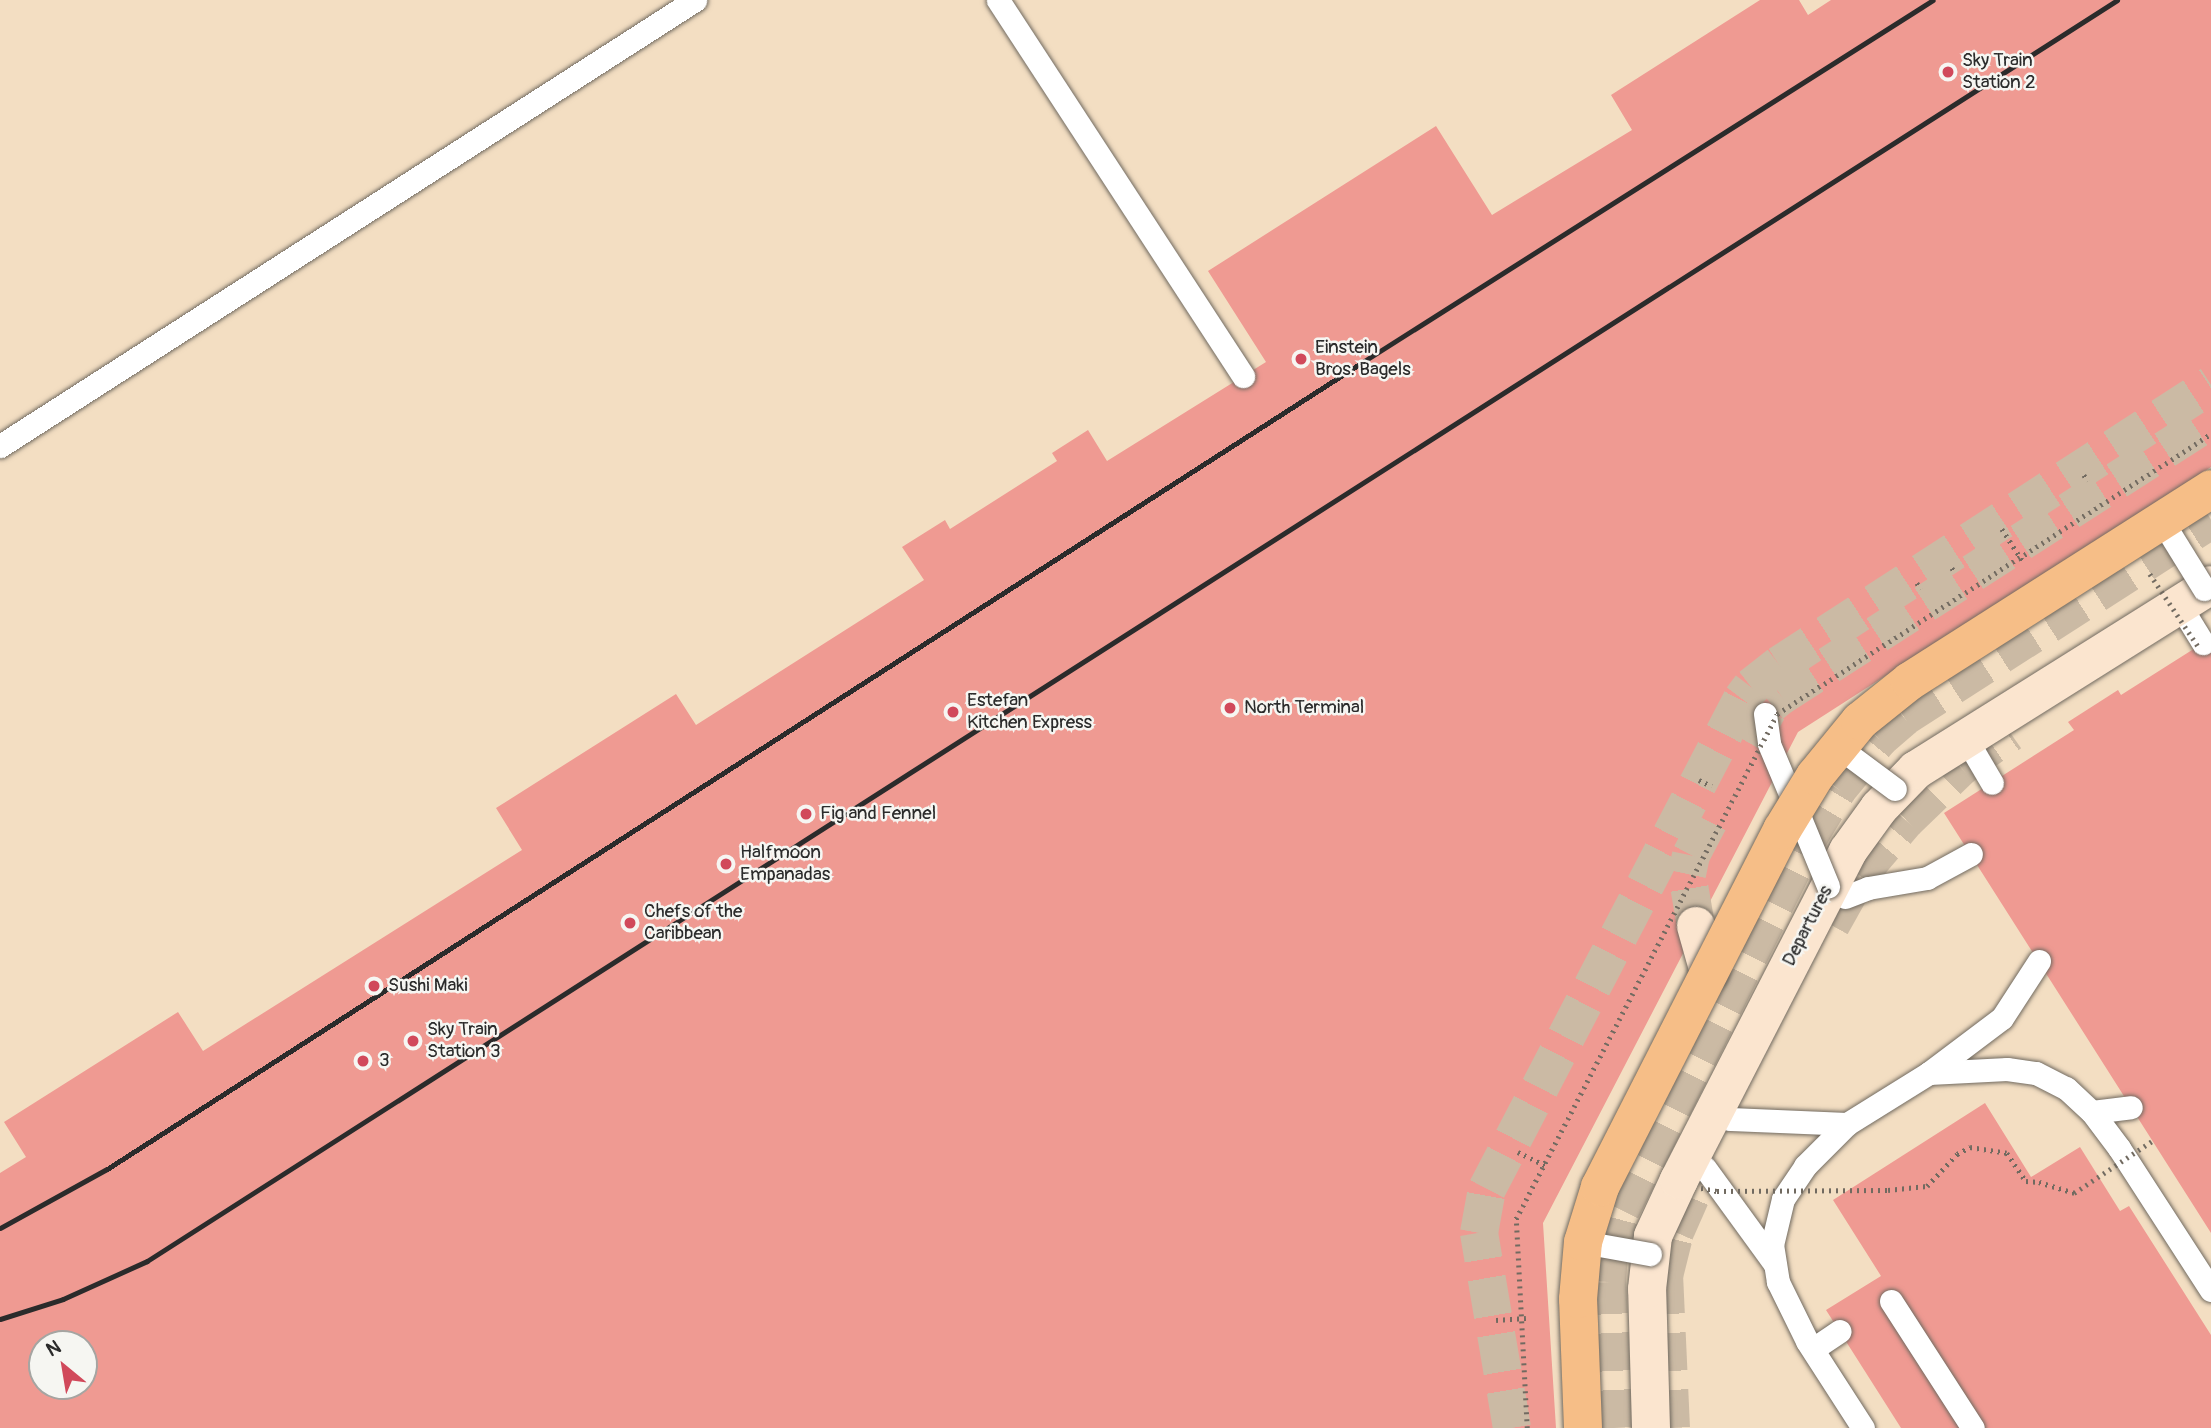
<!DOCTYPE html>
<html>
<head>
<meta charset="utf-8">
<style>
  body { margin:0 }
  #map { position:relative; width:2211px; height:1428px; overflow:hidden; background:#f3dec2; font-family:Pangolin,sans-serif }
  div>[style] { position:absolute }
  .building>* { inset:0; background:#ef9a92 }
  .secondary-tunnel>* { height:38px; margin-top:-19px; transform-origin:0; background:repeating-linear-gradient(90deg,#cbbaa4 0 38px,transparent 0 57px) }
  .primary-tunnel>* { height:38px; margin-top:-19px; transform-origin:0; background:repeating-linear-gradient(90deg,#cbbaa4 0 38px,transparent 0 57px) }
  .path>* { height:4.5px; margin-top:-2.25px; transform-origin:0; background:repeating-linear-gradient(90deg,#716a60 0 2px,transparent 0 7px) }
  .roads { filter:drop-shadow(0 0 2px #716a60) drop-shadow(0 0 2px #716a60) }
  .lane>* { height:23px; margin:-11.5px; padding:0 11.5px; transform-origin:11.5px; border-radius:11.5px; background:#fff }
  .secondary>* { height:38px; margin:-19px; padding:0 19px; transform-origin:19px; border-radius:19px; background:#fbe5cf }
  .rail>* { height:5px; margin:-2.5px; padding:0 2.5px; transform-origin:2.5px; border-radius:2.5px; background:#2b2b2b }
  .path-bridge>* { height:4.5px; margin-top:-2.25px; transform-origin:0; background:repeating-linear-gradient(90deg,#716a60 0 2px,transparent 0 7px) }
  .bridges { filter:drop-shadow(0 0 2px #716a60) drop-shadow(0 0 2px #716a60) }
  .lane-bridge>* { height:23px; margin:-11.5px; padding:0 11.5px; transform-origin:11.5px; border-radius:11.5px; background:#fff }
  .primary-bridge>* { height:38px; margin:-19px; padding:0 19px; transform-origin:19px; border-radius:19px; background:#f6be87 }
  .dots>* { width:19px; height:19px; translate:-50% -50%; box-sizing:border-box; border:4px solid #f6f6f2; border-radius:50% }
  span { translate:-50% -50%; white-space:nowrap; text-align:center; line-height:1.15; -webkit-text-stroke:5px #f6f6f2; paint-order:stroke }
  .poi-label { font-size:19px; color:#2b2b2b }
  .left { translate:0 -50%; text-align:left }
  .street-label { font-size:19px; color:#2b2b2b }
  .north { position:absolute; left:28px; top:1330px; width:70px; height:70px; box-sizing:border-box; background:#f6f6f2; border:2px solid #a5a5a2; border-radius:50%; rotate:330deg; font-size:19px; font-weight:700; line-height:28px; text-align:center; color:#2b2b2b }
  .north::after { content:''; display:block; margin:auto; width:24px; height:32px; background:#d1495b; clip-path:polygon(50% 0,100% 100%,50% 72%,0 100%) }
</style>
</head>
<body>
<div id="map">
  <div class="building">
    <div style="clip-path:polygon(evenodd,1760px 0,1799px 0,1808px 15px,1831px 0,2211px 0,2211px 467px,1798px 732px,1543px 1223px,1556px 1428px,0 1428px,0 1173px,26px 1157px,4px 1122px,178px 1012px,203px 1051px,522px 850px,496px 808px,676px 694px,696px 725px,924px 580px,902px 547px,945px 520px,950px 529px,1057px 461px,1052px 453px,1088px 430px,1107px 461px,1266px 362px,1208px 271px,1436px 126px,1492px 215px,1632px 130px,1611px 95px,1760px 0,42px 1344px,84px 1344px,84px 1386px,42px 1386px,42px 1344px)"></div>
    <div style="clip-path:polygon(2211px 638px,2211px 1233px,1944px 813px,2074px 730px,2068px 722px,2118px 690px,2121px 695px)"></div>
    <div style="clip-path:polygon(1985px 1103px,2031px 1177px,2080px 1147px,2120px 1211px,2129px 1206px,2211px 1335px,2211px 1428px,1901px 1428px,1826px 1310px,1881px 1276px,1833px 1200px)"></div>
  </div>
  <div class="secondary-tunnel">
    <div style="left:1749px;top:743px;width:45px;rotate:-60.6deg"></div>
    <div style="left:1771px;top:704px;width:13px;rotate:-39deg"></div>
    <div style="left:1781px;top:696px;width:511px;rotate:-32.69deg"></div>
    <div style="left:1696px;top:926px;width:53px;rotate:-99.8deg"></div>
    <div style="left:1687px;top:874px;width:19px;rotate:-78deg"></div>
    <div style="left:1691px;top:855px;width:52px;rotate:-62.4deg"></div>
    <div style="left:1512px;top:1428px;width:198px;rotate:-99.6deg"></div>
    <div style="left:1479px;top:1233px;width:45px;rotate:-79.7deg"></div>
    <div style="left:1487px;top:1189px;width:552px;rotate:-62.51deg"></div>
    <div style="left:1742px;top:699px;width:15px;rotate:-53deg"></div>
    <div style="left:1751px;top:687px;width:36px;rotate:-38deg"></div>
    <div style="left:1779px;top:665px;width:515px;rotate:-32.95deg"></div>
    <div style="left:1614px;top:1428px;width:146px;rotate:-92.7deg"></div>
    <div style="left:1607px;top:1282px;width:26px;rotate:-86deg"></div>
    <div style="left:1609px;top:1256px;width:48px;rotate:-75.4deg"></div>
    <div style="left:1621px;top:1210px;width:412px;rotate:-63.3deg"></div>
    <div style="left:1806px;top:842px;width:62px;rotate:-58.9deg"></div>
    <div style="left:1838px;top:789px;width:65px;rotate:-50.6deg"></div>
    <div style="left:1879px;top:739px;width:33px;rotate:-41deg"></div>
    <div style="left:1904px;top:717px;width:365px;rotate:-32.7deg"></div>
  </div>
  <div class="primary-tunnel">
    <div style="left:1831px;top:925px;width:57px;rotate:-60.8deg"></div>
    <div style="left:1859px;top:875px;width:72px;rotate:-49.5deg"></div>
    <div style="left:1906px;top:820px;width:76px;rotate:-43.9deg"></div>
    <div style="left:1961px;top:767px;width:60px;rotate:-34.8deg"></div>
    <div style="left:1671px;top:1428px;width:152px;rotate:-92.6deg"></div>
    <div style="left:1664px;top:1276px;width:45px;rotate:-76deg"></div>
    <div style="left:1675px;top:1232px;width:47px;rotate:-66.2deg"></div>
  </div>
  <div class="path">
    <div style="left:2084px;top:475px;width:7px;rotate:56deg"></div>
    <div style="left:2002px;top:529px;width:40px;rotate:57.1deg"></div>
    <div style="left:1952px;top:568px;width:4px;rotate:56deg"></div>
    <div style="left:1917px;top:583px;width:7px;rotate:56deg"></div>
    <div style="left:1699px;top:780px;width:14px;rotate:25deg"></div>
    <div style="left:1518px;top:1152px;width:34px;rotate:26deg"></div>
    <div style="left:1496px;top:1320px;width:30px;rotate:-4deg"></div>
  </div>
  <div class="roads">
    <div class="lane">
      <div style="left:998px;top:0;width:449px;rotate:56.9deg"></div>
      <div style="left:0;top:446px;width:826px;rotate:-32.69deg"></div>
      <div style="left:2179px;top:604px;width:46px;rotate:58.4deg"></div>
      <div style="left:1765px;top:714px;width:30px;rotate:82deg"></div>
      <div style="left:1769px;top:744px;width:67px;rotate:67.2deg"></div>
      <div style="left:1965px;top:737px;width:53px;rotate:59.6deg"></div>
      <div style="left:1845px;top:897px;width:25px;rotate:-21deg"></div>
      <div style="left:1868px;top:888px;width:60px;rotate:-9.6deg"></div>
      <div style="left:1927px;top:878px;width:50px;rotate:-28.6deg"></div>
      <div style="left:1929px;top:1073px;width:78px;rotate:-2.9deg"></div>
      <div style="left:2007px;top:1069px;width:29px;rotate:8deg"></div>
      <div style="left:2036px;top:1073px;width:34px;rotate:27deg"></div>
      <div style="left:2066px;top:1088px;width:35px;rotate:43deg"></div>
      <div style="left:2092px;top:1112px;width:45px;rotate:53.1deg"></div>
      <div style="left:2119px;top:1148px;width:169px;rotate:57.1deg"></div>
      <div style="left:2092px;top:1112px;width:39px;rotate:-7deg"></div>
      <div style="left:1730px;top:1119px;width:117px;rotate:2.4deg"></div>
      <div style="left:1705px;top:1168px;width:117px;rotate:54deg"></div>
      <div style="left:1891px;top:1301px;width:151px;rotate:57.2deg"></div>
      <div style="left:1813px;top:1349px;width:32px;rotate:-34deg"></div>
      <div style="left:1863px;top:1428px;width:103px;rotate:-122.8deg"></div>
      <div style="left:1807px;top:1341px;width:66px;rotate:-116.2deg"></div>
      <div style="left:1778px;top:1282px;width:37px;rotate:-99deg"></div>
      <div style="left:1772px;top:1245px;width:47px;rotate:-76.6deg"></div>
      <div style="left:1783px;top:1199px;width:40px;rotate:-56deg"></div>
      <div style="left:1805px;top:1166px;width:59px;rotate:-45deg"></div>
      <div style="left:1847px;top:1124px;width:97px;rotate:-31.9deg"></div>
      <div style="left:1929px;top:1073px;width:91px;rotate:-37deg"></div>
      <div style="left:2002px;top:1018px;width:68px;rotate:-57deg"></div>
    </div>
    <div class="secondary">
      <div style="left:1696px;top:926px;width:48px;rotate:74.2deg"></div>
      <div style="left:1651px;top:1428px;width:139px;rotate:-91.6deg"></div>
      <div style="left:1647px;top:1289px;width:53px;rotate:-83.5deg"></div>
      <div style="left:1653px;top:1236px;width:62px;rotate:-65.1deg"></div>
      <div style="left:1679px;top:1180px;width:370px;rotate:-62.8deg"></div>
      <div style="left:1848px;top:851px;width:53px;rotate:-54.2deg"></div>
      <div style="left:1879px;top:808px;width:53px;rotate:-45.8deg"></div>
      <div style="left:1916px;top:770px;width:348px;rotate:-32.1deg"></div>
    </div>
  </div>
  <div class="rail">
    <div style="left:0;top:1228px;width:122px;rotate:-28.9deg"></div>
    <div style="left:107px;top:1169px;width:1491px;rotate:-32.73deg"></div>
    <div style="left:1361px;top:363px;width:677px;rotate:-32.4deg"></div>
    <div style="left:0;top:1319px;width:66px;rotate:-17.6deg"></div>
    <div style="left:63px;top:1299px;width:92px;rotate:-24.3deg"></div>
    <div style="left:147px;top:1261px;width:2339px;rotate:-32.62deg"></div>
  </div>
  <div class="path-bridge">
    <div style="left:2150px;top:574px;width:87px;rotate:56.3deg"></div>
    <div style="left:1701px;top:1188px;width:16px;rotate:11deg"></div>
    <div style="left:1717px;top:1191px;width:171px;rotate:-0.3deg"></div>
    <div style="left:1888px;top:1190px;width:39px;rotate:-6deg"></div>
    <div style="left:1927px;top:1186px;width:44px;rotate:-46.8deg"></div>
    <div style="left:1957px;top:1154px;width:15px;rotate:-28deg"></div>
    <div style="left:1970px;top:1147px;width:37px;rotate:9deg"></div>
    <div style="left:2007px;top:1153px;width:34px;rotate:56deg"></div>
    <div style="left:2026px;top:1181px;width:13px;rotate:4deg"></div>
    <div style="left:2039px;top:1182px;width:37px;rotate:17deg"></div>
    <div style="left:2074px;top:1193px;width:94px;rotate:-33.7deg"></div>
    <div style="left:1527px;top:1428px;width:209px;rotate:-93deg"></div>
    <div style="left:1516px;top:1219px;width:568px;rotate:-62.67deg"></div>
    <div style="left:1777px;top:714px;width:516px;rotate:-32.83deg"></div>
  </div>
  <div class="bridges">
    <div class="lane-bridge">
      <div style="left:2162px;top:521px;width:80px;rotate:58.3deg"></div>
      <div style="left:1837px;top:746px;width:72px;rotate:36.6deg"></div>
      <div style="left:1795px;top:806px;width:87px;rotate:67.6deg"></div>
      <div style="left:1583px;top:1242px;width:68px;rotate:10.2deg"></div>
    </div>
    <div class="primary-bridge">
      <div style="left:1583px;top:1428px;width:129px;rotate:-92.2deg"></div>
      <div style="left:1578px;top:1299px;width:57px;rotate:-85deg"></div>
      <div style="left:1583px;top:1242px;width:58px;rotate:-72.8deg"></div>
      <div style="left:1600px;top:1187px;width:401px;rotate:-63deg"></div>
      <div style="left:1782px;top:830px;width:63px;rotate:-58.6deg"></div>
      <div style="left:1815px;top:776px;width:71px;rotate:-50.7deg"></div>
      <div style="left:1860px;top:721px;width:64px;rotate:-38.7deg"></div>
      <div style="left:1910px;top:681px;width:357px;rotate:-32.5deg"></div>
    </div>
  </div>
  <div class="dots">
    <div style="left:1948px;top:72px;background:#d1495b"></div>
    <div style="left:1301px;top:359px;background:#d1495b"></div>
    <div style="left:1230px;top:708px;background:#d1495b"></div>
    <div style="left:953px;top:712px;background:#d1495b"></div>
    <div style="left:806px;top:814px;background:#d1495b"></div>
    <div style="left:726px;top:864px;background:#d1495b"></div>
    <div style="left:630px;top:923px;background:#d1495b"></div>
    <div style="left:374px;top:986px;background:#d1495b"></div>
    <div style="left:413px;top:1041px;background:#d1495b"></div>
    <div style="left:363px;top:1061px;background:#d1495b"></div>
  </div>
  <div class="poi-label">
    <span class="left" style="left:1962px;top:72px">Sky Train<br>Station 2</span>
    <span class="left" style="left:1315px;top:359px">Einstein<br>Bros. Bagels</span>
    <span class="left" style="left:967px;top:712px">Estefan<br>Kitchen Express</span>
    <span class="left" style="left:1244px;top:708px">North Terminal</span>
    <span class="left" style="left:820px;top:814px">Fig and Fennel</span>
    <span class="left" style="left:740px;top:864px">Halfmoon<br>Empanadas</span>
    <span class="left" style="left:644px;top:923px">Chefs of the<br>Caribbean</span>
    <span class="left" style="left:388px;top:986px">Sushi Maki</span>
    <span class="left" style="left:427px;top:1041px">Sky Train<br>Station 3</span>
    <span class="left" style="left:379px;top:1061px">3</span>
  </div>
  <div class="street-label">
    <span style="left:1808px;top:926px;rotate:-63deg">Departures</span>
  </div>
  <div class="north">N</div>
</div>
</body>
</html>
